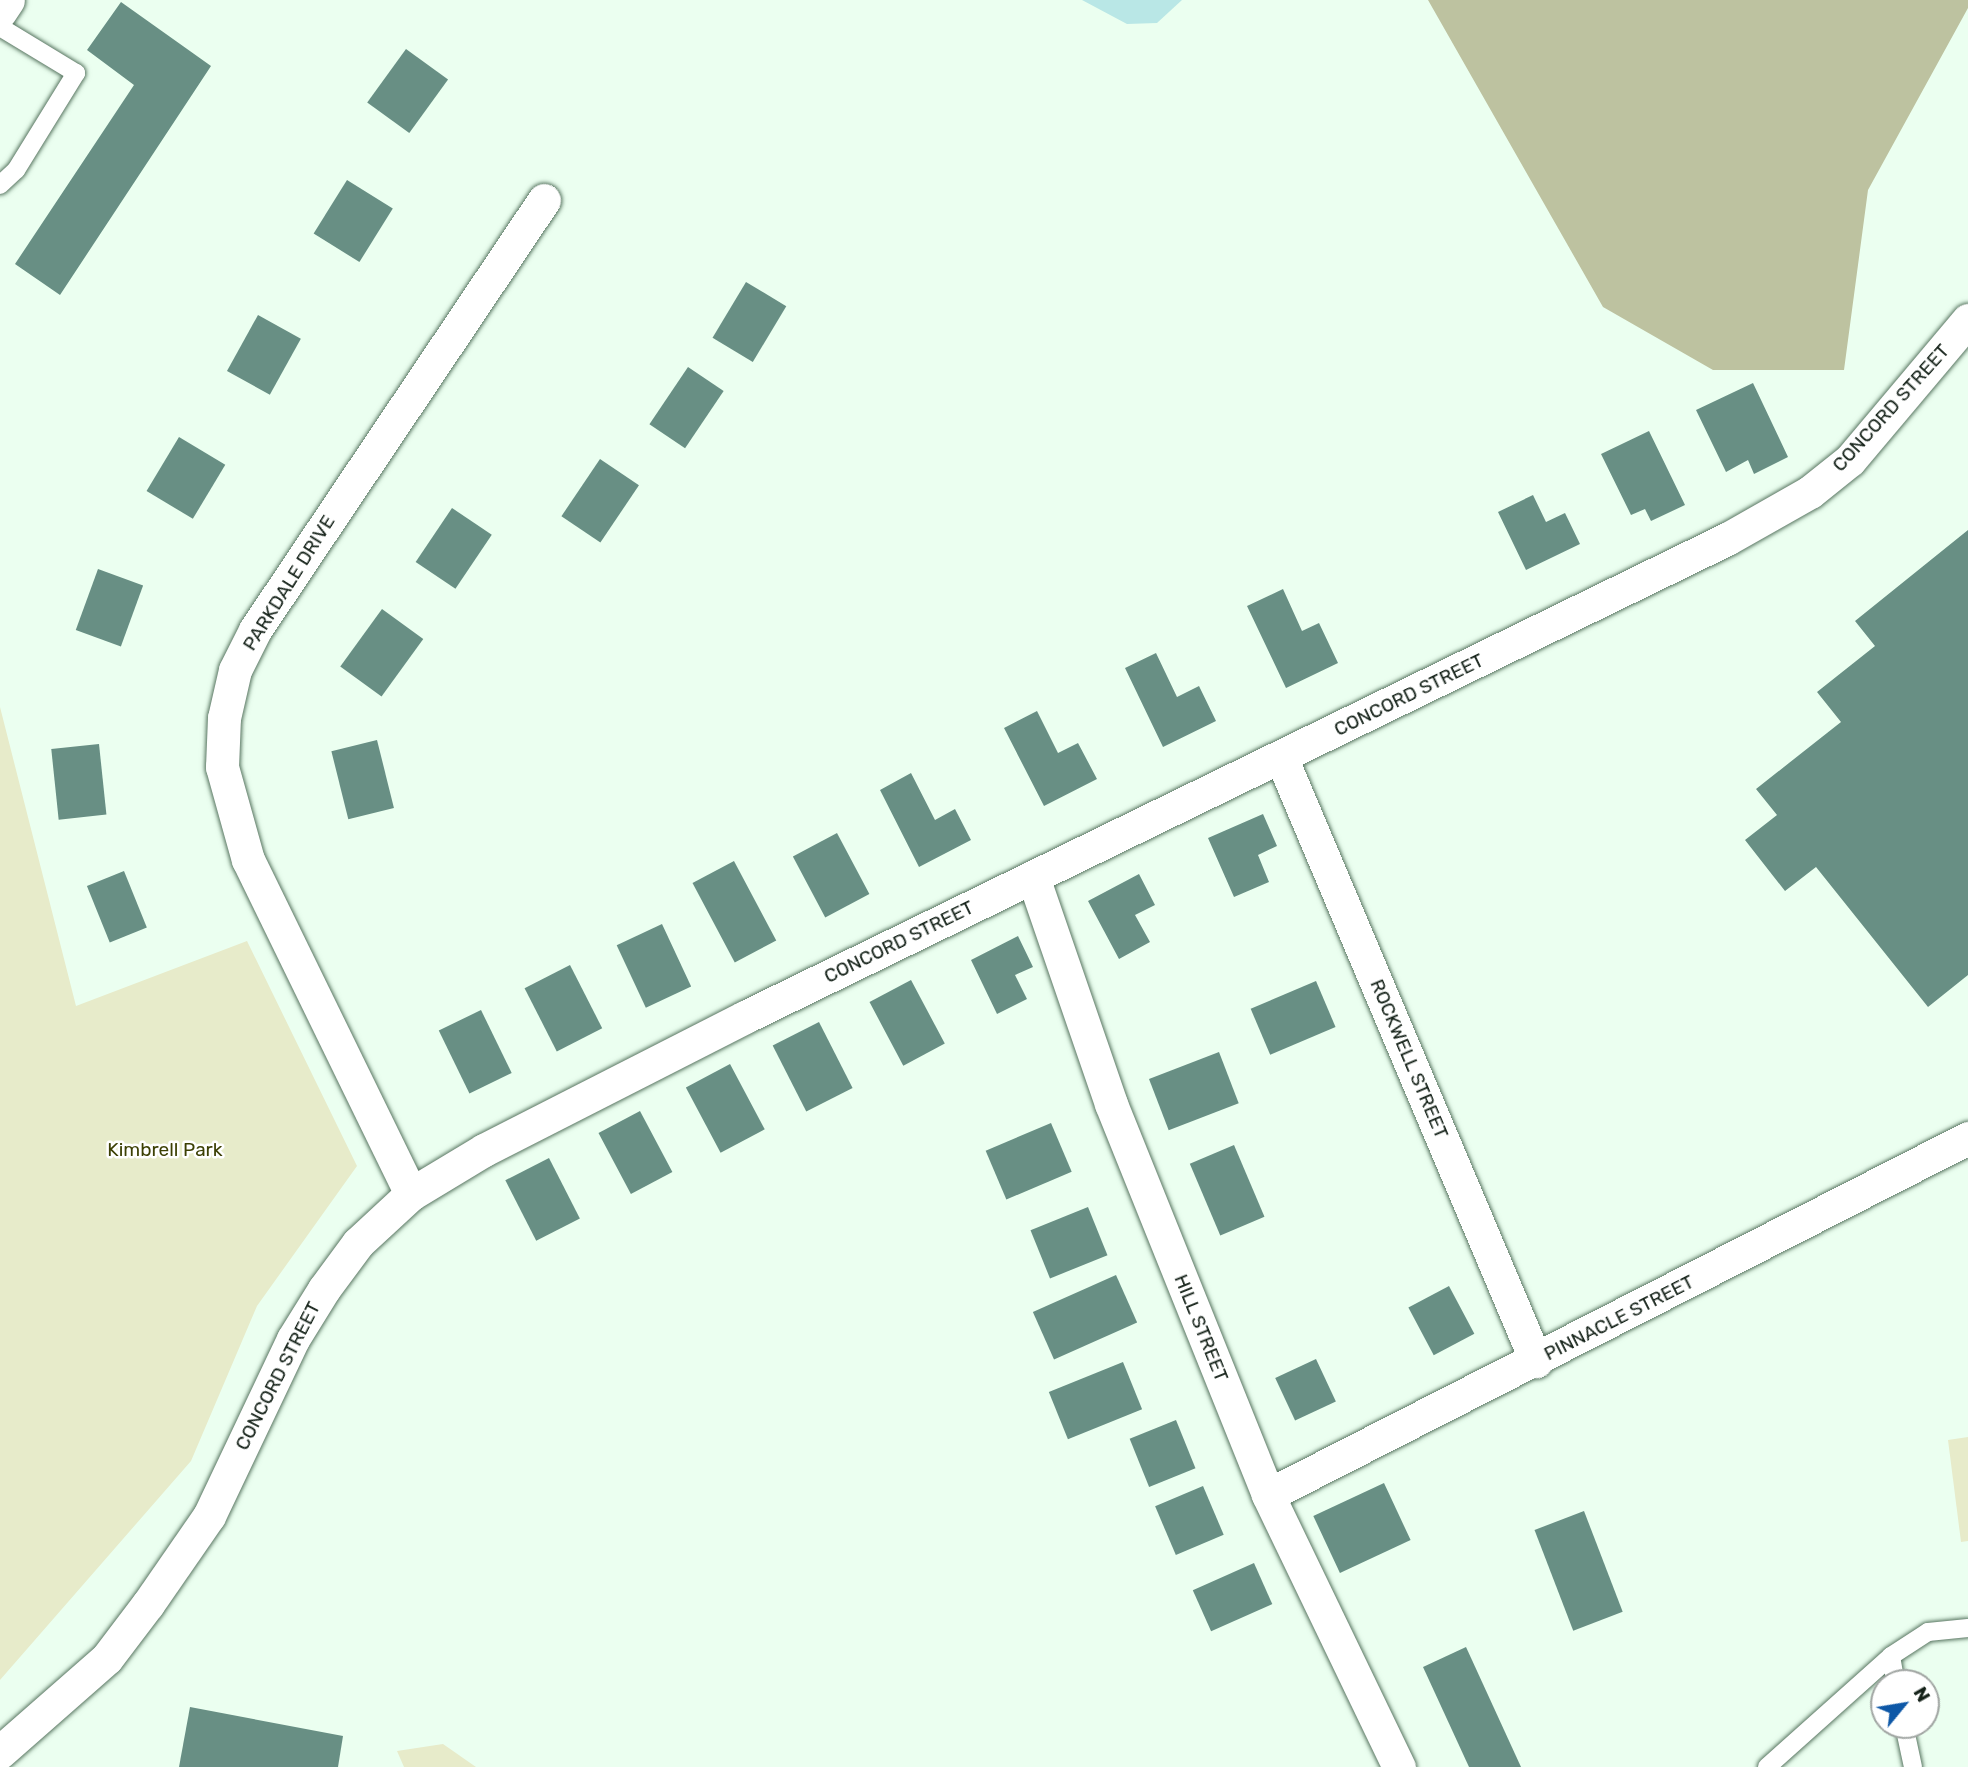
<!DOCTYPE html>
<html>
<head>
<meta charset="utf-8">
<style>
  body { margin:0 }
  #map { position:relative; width:1968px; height:1767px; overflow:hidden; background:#ebfff0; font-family:Rubik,sans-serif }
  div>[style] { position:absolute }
  .green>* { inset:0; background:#e7ebca }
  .forest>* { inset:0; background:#bdc2a0 }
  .water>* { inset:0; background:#b9e7e6 }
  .building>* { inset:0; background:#688f84; transform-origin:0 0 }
  .roads { filter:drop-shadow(0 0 2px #587661) drop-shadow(0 0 2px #587661) }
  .service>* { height:18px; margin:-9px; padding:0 9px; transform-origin:9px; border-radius:9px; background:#fff }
  .minor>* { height:33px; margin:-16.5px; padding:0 16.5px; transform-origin:16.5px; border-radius:16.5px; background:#fff }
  span { translate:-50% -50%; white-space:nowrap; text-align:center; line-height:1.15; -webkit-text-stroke:5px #fff; paint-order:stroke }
  .street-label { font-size:19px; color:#142118 }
  .park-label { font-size:19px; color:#3c4004 }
  .north { position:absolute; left:1870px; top:1669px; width:70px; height:70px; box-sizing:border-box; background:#fff; border:2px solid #a1a6a3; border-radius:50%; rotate:60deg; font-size:19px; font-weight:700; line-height:28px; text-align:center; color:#142118 }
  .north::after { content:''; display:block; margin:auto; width:24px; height:32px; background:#0e58a7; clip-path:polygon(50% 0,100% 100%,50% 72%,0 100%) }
</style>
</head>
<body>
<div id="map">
  <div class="green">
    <div style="clip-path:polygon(0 707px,76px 1006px,247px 941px,357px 1166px,257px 1306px,191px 1461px,0 1680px)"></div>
    <div style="clip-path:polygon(1968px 1437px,1968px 1541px,1961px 1542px,1948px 1440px)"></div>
    <div style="clip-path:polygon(443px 1744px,476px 1767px,404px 1767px,397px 1751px)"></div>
  </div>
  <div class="forest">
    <div style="clip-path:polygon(1428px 0,1968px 0,1968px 8px,1868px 190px,1844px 370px,1713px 370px,1603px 307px)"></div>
  </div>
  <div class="water">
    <div style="clip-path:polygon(1082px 0,1182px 0,1157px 23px,1127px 24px)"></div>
  </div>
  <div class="building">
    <div style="clip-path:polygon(121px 2px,211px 66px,60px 295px,15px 264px,134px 85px,87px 50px)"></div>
    <div style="left:406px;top:49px;width:52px;height:66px;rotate:36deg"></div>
    <div style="left:347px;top:180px;width:54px;height:63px;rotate:32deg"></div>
    <div style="left:746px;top:282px;width:47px;height:65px;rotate:31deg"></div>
    <div style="left:258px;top:315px;width:49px;height:64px;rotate:29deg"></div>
    <div style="left:688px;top:367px;width:43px;height:69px;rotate:34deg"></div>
    <div style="clip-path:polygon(1753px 383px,1788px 457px,1754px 474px,1748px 460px,1726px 472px,1696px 410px)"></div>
    <div style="clip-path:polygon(1649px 431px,1685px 505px,1651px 521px,1645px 509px,1631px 515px,1601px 454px)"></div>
    <div style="left:179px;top:437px;width:54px;height:63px;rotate:31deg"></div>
    <div style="left:600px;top:459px;width:47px;height:69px;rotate:34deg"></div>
    <div style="clip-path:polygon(1533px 495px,1546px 522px,1565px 513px,1580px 544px,1526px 570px,1498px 512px)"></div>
    <div style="left:452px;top:508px;width:48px;height:65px;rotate:34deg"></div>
    <div style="clip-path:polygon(1968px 530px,1968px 975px,1928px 1007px,1816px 867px,1785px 891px,1745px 840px,1777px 815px,1756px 789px,1841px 722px,1817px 692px,1875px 646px,1855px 621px)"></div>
    <div style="left:98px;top:569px;width:48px;height:65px;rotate:20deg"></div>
    <div style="clip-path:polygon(1283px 589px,1302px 631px,1319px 623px,1338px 663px,1286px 688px,1247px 606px)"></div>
    <div style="left:382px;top:609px;width:51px;height:71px;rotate:36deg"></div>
    <div style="clip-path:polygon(1156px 653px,1177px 697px,1199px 686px,1216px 721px,1163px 747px,1125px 668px)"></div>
    <div style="clip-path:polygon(1037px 711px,1058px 753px,1078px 743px,1097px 779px,1044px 806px,1004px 728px)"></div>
    <div style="left:377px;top:740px;width:70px;height:47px;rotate:76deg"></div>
    <div style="left:99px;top:744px;width:71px;height:48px;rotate:84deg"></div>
    <div style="clip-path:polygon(911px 773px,935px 820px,955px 809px,971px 840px,919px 867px,880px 790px)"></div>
    <div style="clip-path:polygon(1263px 814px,1277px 846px,1258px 855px,1269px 882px,1234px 897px,1208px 838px)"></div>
    <div style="left:837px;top:833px;width:69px;height:50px;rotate:62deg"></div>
    <div style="left:734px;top:861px;width:90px;height:47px;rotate:62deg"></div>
    <div style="left:124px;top:871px;width:61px;height:40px;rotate:68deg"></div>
    <div style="clip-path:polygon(1139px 874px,1155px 905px,1135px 915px,1150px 942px,1119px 959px,1088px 901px)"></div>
    <div style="left:662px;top:924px;width:69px;height:50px;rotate:65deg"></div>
    <div style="clip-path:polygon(1018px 936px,1033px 967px,1015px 975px,1027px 999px,997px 1014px,971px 960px)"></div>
    <div style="left:570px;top:965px;width:71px;height:51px;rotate:63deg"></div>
    <div style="left:911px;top:980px;width:72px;height:47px;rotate:62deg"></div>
    <div style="left:1316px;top:981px;width:50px;height:71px;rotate:67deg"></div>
    <div style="left:481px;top:1010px;width:70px;height:47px;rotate:64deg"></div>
    <div style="left:819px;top:1022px;width:74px;height:52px;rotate:63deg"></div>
    <div style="left:1219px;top:1052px;width:55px;height:75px;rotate:69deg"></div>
    <div style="left:730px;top:1064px;width:74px;height:50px;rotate:62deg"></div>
    <div style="left:640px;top:1111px;width:69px;height:47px;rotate:62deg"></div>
    <div style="left:1051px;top:1123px;width:53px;height:71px;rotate:67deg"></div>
    <div style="left:1234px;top:1145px;width:78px;height:48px;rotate:67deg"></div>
    <div style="left:549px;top:1158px;width:68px;height:49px;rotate:63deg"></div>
    <div style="left:1088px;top:1207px;width:52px;height:62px;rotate:68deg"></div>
    <div style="left:1116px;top:1275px;width:52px;height:91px;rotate:66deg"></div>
    <div style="left:1449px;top:1286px;width:54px;height:46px;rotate:62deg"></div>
    <div style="left:1316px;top:1359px;width:47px;height:45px;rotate:65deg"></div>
    <div style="left:1123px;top:1362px;width:51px;height:80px;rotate:68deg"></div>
    <div style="left:1176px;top:1420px;width:52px;height:50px;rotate:68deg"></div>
    <div style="left:1384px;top:1483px;width:63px;height:78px;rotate:65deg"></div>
    <div style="left:1203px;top:1486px;width:53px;height:52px;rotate:67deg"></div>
    <div style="left:1584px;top:1511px;width:108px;height:53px;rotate:69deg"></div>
    <div style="left:1254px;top:1563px;width:45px;height:67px;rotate:66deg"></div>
    <div style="clip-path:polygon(1466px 1647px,1521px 1767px,1469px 1767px,1423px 1667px)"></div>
    <div style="clip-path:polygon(190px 1707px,343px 1736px,338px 1767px,179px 1767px)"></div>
  </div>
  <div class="roads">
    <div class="service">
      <div style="left:0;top:27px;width:89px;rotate:31.2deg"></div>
      <div style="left:76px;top:73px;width:114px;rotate:121.7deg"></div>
      <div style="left:16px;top:170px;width:22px;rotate:137deg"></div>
      <div style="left:1891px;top:1656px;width:27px;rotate:80deg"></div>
      <div style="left:1904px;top:1725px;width:43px;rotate:77.9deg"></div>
      <div style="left:1767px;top:1767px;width:166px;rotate:-41.8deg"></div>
      <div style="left:1891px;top:1656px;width:44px;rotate:-33deg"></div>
      <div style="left:1928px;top:1632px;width:40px;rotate:-5.7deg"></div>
    </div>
    <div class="minor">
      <div style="left:0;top:12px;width:14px;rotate:-56deg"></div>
      <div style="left:1281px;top:757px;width:656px;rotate:67.11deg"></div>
      <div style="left:1033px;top:877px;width:240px;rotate:71deg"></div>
      <div style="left:1111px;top:1104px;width:421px;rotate:68.1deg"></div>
      <div style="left:1268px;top:1495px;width:302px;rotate:64.3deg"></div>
      <div style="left:411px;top:1194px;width:372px;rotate:-116deg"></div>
      <div style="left:248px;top:860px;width:97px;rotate:-105.6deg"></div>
      <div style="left:222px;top:767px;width:49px;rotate:-87.7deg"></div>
      <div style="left:224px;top:718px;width:49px;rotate:-77.1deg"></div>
      <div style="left:235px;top:670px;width:45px;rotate:-63.4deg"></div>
      <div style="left:255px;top:630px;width:518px;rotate:-56.1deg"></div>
      <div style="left:1268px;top:1495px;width:786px;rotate:-27.02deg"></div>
      <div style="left:0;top:1752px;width:142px;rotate:-41.3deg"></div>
      <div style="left:107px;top:1658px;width:68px;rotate:-52.8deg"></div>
      <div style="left:148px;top:1604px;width:107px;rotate:-55.3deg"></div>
      <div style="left:209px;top:1516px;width:196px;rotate:-64.6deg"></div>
      <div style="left:293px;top:1339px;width:59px;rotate:-58.2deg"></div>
      <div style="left:324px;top:1289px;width:57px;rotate:-53.5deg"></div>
      <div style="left:358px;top:1243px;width:72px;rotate:-42.8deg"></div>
      <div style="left:411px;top:1194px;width:85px;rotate:-31.1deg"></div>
      <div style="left:484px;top:1150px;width:293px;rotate:-27deg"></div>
      <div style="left:745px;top:1017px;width:1092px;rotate:-25.96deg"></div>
      <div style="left:1727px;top:539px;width:95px;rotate:-29.5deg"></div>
      <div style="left:1810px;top:492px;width:51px;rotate:-38.7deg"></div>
      <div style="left:1850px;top:460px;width:183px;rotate:-49.9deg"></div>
    </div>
  </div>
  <div class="street-label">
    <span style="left:1891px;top:408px;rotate:-48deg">CONCORD STREET</span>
    <span style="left:289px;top:583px;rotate:-58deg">PARKDALE DRIVE</span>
    <span style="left:1409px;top:695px;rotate:-26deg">CONCORD STREET</span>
    <span style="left:899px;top:942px;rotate:-26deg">CONCORD STREET</span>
    <span style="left:1409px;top:1059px;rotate:67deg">ROCKWELL STREET</span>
    <span style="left:1619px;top:1318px;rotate:-27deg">PINNACLE STREET</span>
    <span style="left:1201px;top:1328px;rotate:68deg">HILL STREET</span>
    <span style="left:278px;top:1376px;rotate:-63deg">CONCORD STREET</span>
  </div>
  <div class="park-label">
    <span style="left:165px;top:1150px">Kimbrell Park</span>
  </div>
  <div class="north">N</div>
</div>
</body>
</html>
